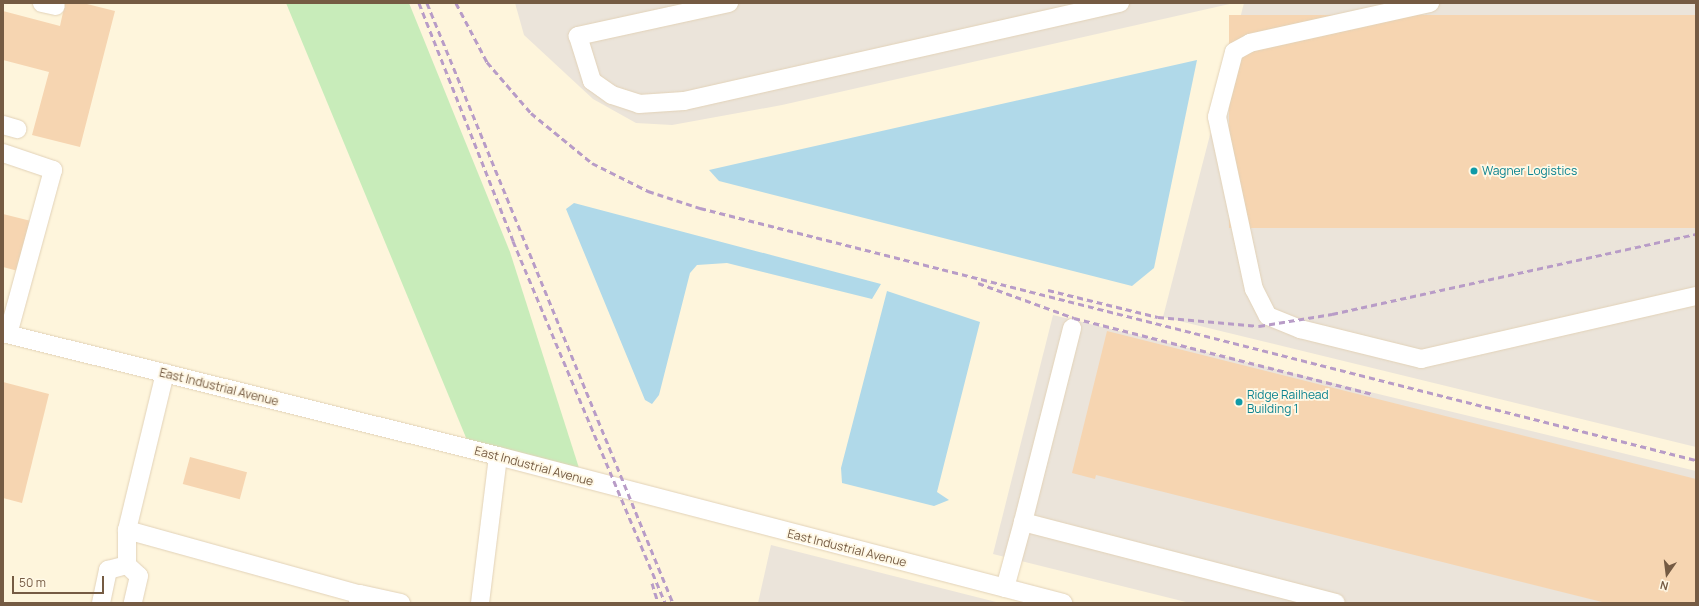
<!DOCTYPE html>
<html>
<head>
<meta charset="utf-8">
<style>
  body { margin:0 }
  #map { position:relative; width:1699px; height:606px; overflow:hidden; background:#fef5dc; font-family:Manrope,sans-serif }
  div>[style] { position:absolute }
  .industrial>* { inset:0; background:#ebe4da }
  .green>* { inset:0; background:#c8ecba }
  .water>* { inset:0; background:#b0d9e9 }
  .building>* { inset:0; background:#f6d5b1; transform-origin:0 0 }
  .roads { filter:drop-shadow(0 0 1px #e2d2b8) drop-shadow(0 0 1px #e2d2b8) }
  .minor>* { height:18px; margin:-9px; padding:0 9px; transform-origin:9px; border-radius:9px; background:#fff }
  .rail>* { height:3px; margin-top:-1.5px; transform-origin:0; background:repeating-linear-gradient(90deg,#b89cc7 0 6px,transparent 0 10px) }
  .dots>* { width:11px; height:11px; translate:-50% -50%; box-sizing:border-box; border:2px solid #fff8e5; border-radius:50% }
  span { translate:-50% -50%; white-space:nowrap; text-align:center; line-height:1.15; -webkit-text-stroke:3.5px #fff8e5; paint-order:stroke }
  .culture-label { font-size:12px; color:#0d838f }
  .left { translate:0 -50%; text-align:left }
  .street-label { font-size:12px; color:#755b43 }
  .frame { position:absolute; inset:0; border:4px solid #755b43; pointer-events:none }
  .north { position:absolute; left:1647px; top:554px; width:40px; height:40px; -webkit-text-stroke:3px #fff8e5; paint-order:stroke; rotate:194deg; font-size:11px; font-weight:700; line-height:16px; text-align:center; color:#755b43 }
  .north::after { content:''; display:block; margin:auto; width:14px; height:18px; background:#755b43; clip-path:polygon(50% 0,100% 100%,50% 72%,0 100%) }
  .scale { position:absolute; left:12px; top:576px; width:92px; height:18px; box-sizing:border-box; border:2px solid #755b43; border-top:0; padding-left:5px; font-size:12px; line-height:14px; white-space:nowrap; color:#755b43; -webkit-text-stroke:3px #fff8e5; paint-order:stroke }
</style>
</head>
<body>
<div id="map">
  <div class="industrial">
    <div style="clip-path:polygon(515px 3px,1234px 3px,782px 105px,672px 125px,636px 123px,593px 99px,524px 35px)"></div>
    <div style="clip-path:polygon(1244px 3px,1696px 3px,1696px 447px,1163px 317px)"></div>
    <div style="clip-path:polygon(1053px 315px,1696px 471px,1696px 603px,1190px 603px,993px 554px)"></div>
    <div style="clip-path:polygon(771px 545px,1000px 603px,758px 603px)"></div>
  </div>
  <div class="green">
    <div style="clip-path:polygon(286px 3px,409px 3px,510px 252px,579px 468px,467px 440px)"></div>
  </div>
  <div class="water">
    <div style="clip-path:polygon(1197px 60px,1154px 268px,1132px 286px,719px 181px,709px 170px)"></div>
    <div style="clip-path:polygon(574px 203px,881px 284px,872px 299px,727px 263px,697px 265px,690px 273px,659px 395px,652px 404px,645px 400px,566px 209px)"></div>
    <div style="clip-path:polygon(887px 291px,980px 322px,937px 492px,949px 500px,934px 506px,842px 483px,841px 468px)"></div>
  </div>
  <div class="building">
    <div style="clip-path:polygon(65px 3px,83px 3px,115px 11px,80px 147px,32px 135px,49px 72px,3px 60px,3px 11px,60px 26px)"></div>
    <div style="left:1696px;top:15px;width:213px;height:467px;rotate:90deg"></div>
    <div style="clip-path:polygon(3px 214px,31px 221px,18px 271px,3px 267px)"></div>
    <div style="clip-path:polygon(1107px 331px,1696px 479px,1696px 603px,1606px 603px,1096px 475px,1095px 479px,1072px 473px)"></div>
    <div style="clip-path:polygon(3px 382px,49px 394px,22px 503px,3px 498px)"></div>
    <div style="left:190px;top:457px;width:59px;height:28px;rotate:15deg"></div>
  </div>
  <div class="roads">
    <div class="minor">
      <div style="left:42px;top:3px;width:14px;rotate:12deg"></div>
      <div style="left:729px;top:3px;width:155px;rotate:167.7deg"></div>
      <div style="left:578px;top:36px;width:47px;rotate:72.7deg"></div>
      <div style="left:592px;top:81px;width:24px;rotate:35deg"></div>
      <div style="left:612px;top:95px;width:28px;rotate:18deg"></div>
      <div style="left:639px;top:104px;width:45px;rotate:-3.8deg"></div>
      <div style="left:684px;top:101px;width:447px;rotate:-12.7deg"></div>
      <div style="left:1430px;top:3px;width:184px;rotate:167.5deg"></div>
      <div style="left:1250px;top:43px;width:18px;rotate:151deg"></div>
      <div style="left:1234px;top:52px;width:67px;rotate:104.7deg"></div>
      <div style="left:1217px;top:117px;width:176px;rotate:77.9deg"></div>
      <div style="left:1254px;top:289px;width:30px;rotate:63deg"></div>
      <div style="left:1268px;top:316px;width:35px;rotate:22deg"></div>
      <div style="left:1300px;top:329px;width:125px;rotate:13.9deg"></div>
      <div style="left:1421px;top:359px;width:282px;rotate:-12.9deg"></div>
      <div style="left:3px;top:125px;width:15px;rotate:16deg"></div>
      <div style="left:3px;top:153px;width:53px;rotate:18.8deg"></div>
      <div style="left:53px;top:170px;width:170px;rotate:105.3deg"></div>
      <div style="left:3px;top:333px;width:510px;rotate:13.95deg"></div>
      <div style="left:498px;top:456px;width:584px;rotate:14.58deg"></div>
      <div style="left:165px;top:373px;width:162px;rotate:103.6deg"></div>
      <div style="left:127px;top:530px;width:243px;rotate:15.5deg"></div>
      <div style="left:1023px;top:522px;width:200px;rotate:-75.8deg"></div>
      <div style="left:127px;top:530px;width:35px;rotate:90deg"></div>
      <div style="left:127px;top:565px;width:16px;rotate:43deg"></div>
      <div style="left:139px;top:576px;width:28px;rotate:103deg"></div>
      <div style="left:1005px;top:588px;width:68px;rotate:-74.7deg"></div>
      <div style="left:1023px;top:522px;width:323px;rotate:14.5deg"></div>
      <div style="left:101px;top:603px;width:34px;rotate:-78deg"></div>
      <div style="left:108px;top:570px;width:20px;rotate:-15deg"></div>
      <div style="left:358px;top:603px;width:9px;rotate:-77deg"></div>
      <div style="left:360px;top:594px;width:42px;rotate:12.4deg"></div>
      <div style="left:480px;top:603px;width:148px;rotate:-83deg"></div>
    </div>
  </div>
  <div class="rail">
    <div style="left:419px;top:3px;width:256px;rotate:68.4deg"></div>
    <div style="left:513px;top:241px;width:393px;rotate:67.2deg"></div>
    <div style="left:427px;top:3px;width:648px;rotate:67.71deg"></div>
    <div style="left:456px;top:3px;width:67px;rotate:62.3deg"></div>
    <div style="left:487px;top:62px;width:67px;rotate:49.2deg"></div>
    <div style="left:531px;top:113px;width:79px;rotate:39.3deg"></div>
    <div style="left:592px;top:163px;width:63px;rotate:26.6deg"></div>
    <div style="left:648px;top:191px;width:55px;rotate:18.1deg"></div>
    <div style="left:700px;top:208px;width:1027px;rotate:14.2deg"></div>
    <div style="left:978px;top:283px;width:102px;rotate:20deg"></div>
    <div style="left:1074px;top:318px;width:309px;rotate:14.3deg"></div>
    <div style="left:1048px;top:290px;width:113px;rotate:13.8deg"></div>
    <div style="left:1158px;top:317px;width:101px;rotate:5.1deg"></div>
    <div style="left:1259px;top:326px;width:74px;rotate:-9.3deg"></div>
    <div style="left:1332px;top:314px;width:373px;rotate:-12.4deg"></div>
    <div style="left:652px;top:583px;width:21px;rotate:73deg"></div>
  </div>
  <div class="dots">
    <div style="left:1474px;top:171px;background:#0f9aa8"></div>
    <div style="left:1239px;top:402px;background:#0f9aa8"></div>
  </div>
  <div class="culture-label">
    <span class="left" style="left:1482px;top:171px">Wagner Logistics</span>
    <span class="left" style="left:1247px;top:402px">Ridge Railhead<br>Building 1</span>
  </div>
  <div class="street-label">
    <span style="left:219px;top:387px;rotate:14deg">East Industrial Avenue</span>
    <span style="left:534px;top:466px;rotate:15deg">East Industrial Avenue</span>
    <span style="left:847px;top:548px;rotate:14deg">East Industrial Avenue</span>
  </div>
  <div class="frame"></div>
  <div class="north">N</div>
  <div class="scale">50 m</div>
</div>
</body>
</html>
